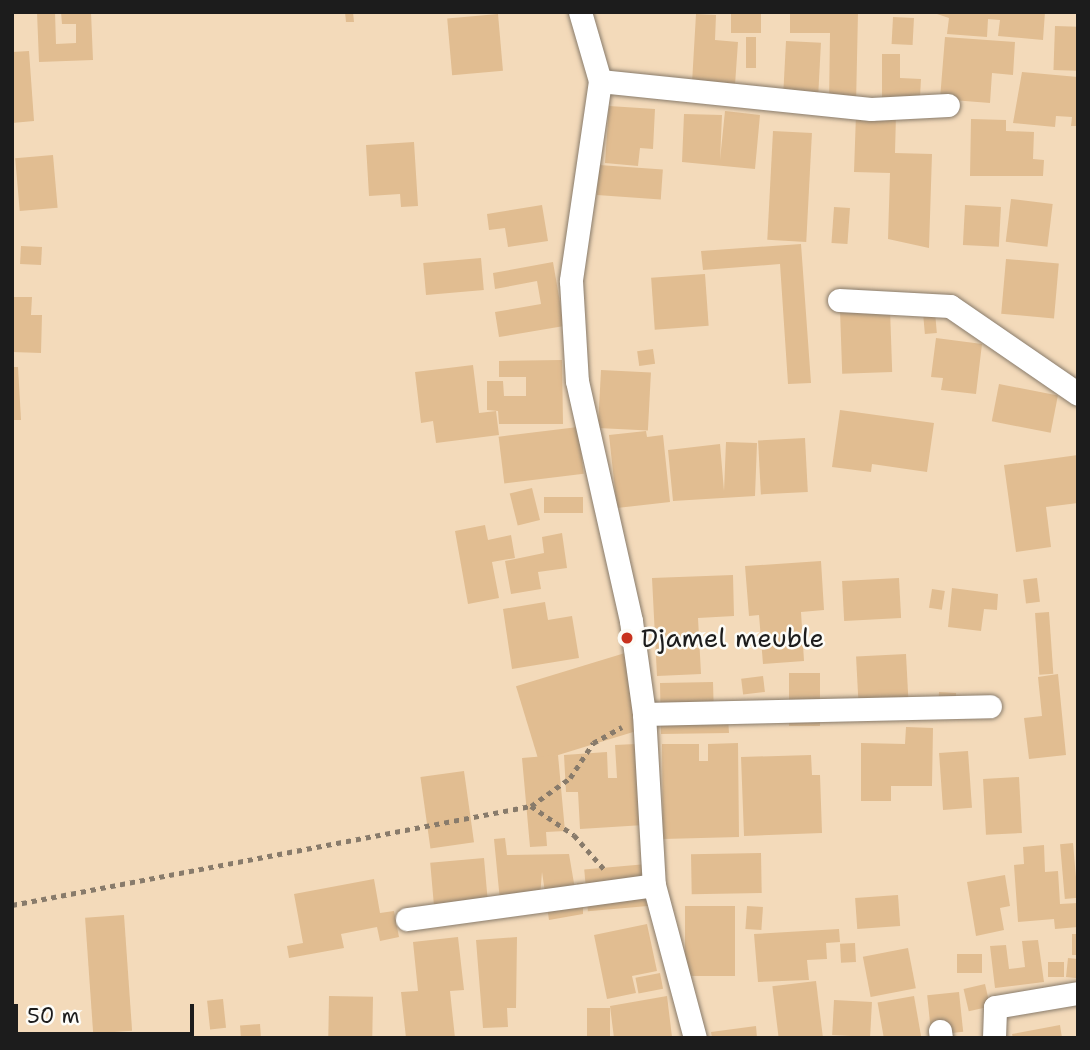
<!DOCTYPE html>
<html>
<head>
<meta charset="utf-8">
<style>
  body { margin:0 }
  #map { position:relative; width:1090px; height:1050px; overflow:hidden; background:#f3daba; font-family:"Shantell Sans",sans-serif }
  div>[style] { position:absolute }
  .building>* { inset:0; background:#e1bd91; transform-origin:0 0 }
  .path>* { height:4.5px; margin-top:-2.25px; transform-origin:0; background:repeating-linear-gradient(90deg,#887b6b 0 5px,transparent 0 10px) }
  .roads { filter:drop-shadow(0 0 2px #887b6b) drop-shadow(0 0 2px #887b6b) }
  .street>* { height:23px; margin:-11.5px; padding:0 11.5px; transform-origin:11.5px; border-radius:11.5px; background:#fff }
  .dots>* { width:19px; height:19px; translate:-50% -50%; box-sizing:border-box; border:4px solid #fdfcf7; border-radius:50% }
  span { translate:-50% -50%; white-space:nowrap; text-align:center; line-height:1.15; -webkit-text-stroke:5px #fdfcf7; paint-order:stroke }
  .poi-label { font-size:26px; color:#1c1c1c }
  .left { translate:0 -50%; text-align:left }
  .frame { position:absolute; inset:0; border:14px solid #1c1c1c; pointer-events:none }
  .scale { position:absolute; left:14px; top:1004px; width:180px; height:32px; box-sizing:border-box; border:4px solid #1c1c1c; border-top:0; padding-left:9px; font-size:21px; line-height:24px; white-space:nowrap; color:#1c1c1c; -webkit-text-stroke:5px #fdfcf7; paint-order:stroke }
</style>
</head>
<body>
<div id="map">
  <div class="building">
    <div style="clip-path:polygon(37px 12px,55px 12px,56px 44px,76px 43px,76px 24px,62px 24px,61px 12px,91px 12px,93px 60px,39px 62px)"></div>
    <div style="clip-path:polygon(345px 12px,353px 12px,354px 22px,346px 22px)"></div>
    <div style="left:731px;top:12px;width:30px;height:21px"></div>
    <div style="clip-path:polygon(790px 12px,858px 12px,856px 105px,829px 105px,830px 33px,790px 33px)"></div>
    <div style="clip-path:polygon(931px 12px,1045px 12px,1043px 40px,998px 36px,1000px 20px,988px 19px,987px 37px,947px 34px,949px 18px)"></div>
    <div style="left:498px;top:14px;width:57px;height:51px;rotate:85deg"></div>
    <div style="clip-path:polygon(696px 14px,716px 15px,715px 40px,738px 42px,735px 85px,692px 83px)"></div>
    <div style="left:893px;top:17px;width:21px;height:27px;rotate:3deg"></div>
    <div style="left:1055px;top:26px;width:23px;height:44px;rotate:2deg"></div>
    <div style="left:746px;top:37px;width:10px;height:31px"></div>
    <div style="clip-path:polygon(945px 37px,1015px 42px,1013px 75px,992px 73px,990px 103px,940px 99px)"></div>
    <div style="left:786px;top:41px;width:35px;height:57px;rotate:3deg"></div>
    <div style="clip-path:polygon(29px 51px,34px 121px,12px 123px,12px 52px)"></div>
    <div style="left:882px;top:54px;width:18px;height:46px"></div>
    <div style="clip-path:polygon(1022px 72px,1078px 77px,1078px 126px,1071px 126px,1072px 117px,1056px 116px,1055px 127px,1013px 123px)"></div>
    <div style="left:900px;top:78px;width:21px;height:20px;rotate:3deg"></div>
    <div style="clip-path:polygon(609px 106px,655px 109px,653px 149px,640px 148px,638px 166px,605px 163px)"></div>
    <div style="clip-path:polygon(725px 111px,760px 115px,755px 169px,682px 162px,684px 114px,722px 115px,720px 160px)"></div>
    <div style="clip-path:polygon(856px 114px,896px 115px,895px 153px,932px 154px,929px 248px,888px 239px,890px 173px,854px 172px)"></div>
    <div style="clip-path:polygon(971px 119px,1006px 120px,1006px 131px,1034px 132px,1033px 159px,1044px 160px,1043px 176px,970px 176px)"></div>
    <div style="left:773px;top:131px;width:39px;height:109px;rotate:3deg"></div>
    <div style="clip-path:polygon(414px 142px,418px 206px,401px 207px,400px 194px,369px 196px,366px 145px)"></div>
    <div style="left:53px;top:155px;width:53px;height:38px;rotate:85deg"></div>
    <div style="left:599px;top:165px;width:64px;height:30px;rotate:4deg"></div>
    <div style="left:1011px;top:199px;width:42px;height:43px;rotate:7deg"></div>
    <div style="clip-path:polygon(542px 205px,548px 241px,508px 247px,505px 228px,489px 230px,487px 214px)"></div>
    <div style="left:965px;top:205px;width:36px;height:40px;rotate:3deg"></div>
    <div style="left:834px;top:207px;width:16px;height:36px;rotate:4deg"></div>
    <div style="clip-path:polygon(801px 244px,811px 383px,788px 384px,780px 264px,703px 270px,701px 251px)"></div>
    <div style="left:21px;top:246px;width:21px;height:18px;rotate:3deg"></div>
    <div style="left:481px;top:258px;width:32px;height:58px;rotate:85deg"></div>
    <div style="left:1006px;top:259px;width:53px;height:55px;rotate:5deg"></div>
    <div style="clip-path:polygon(553px 262px,564px 326px,499px 337px,495px 312px,541px 304px,537px 281px,495px 289px,493px 273px)"></div>
    <div style="left:705px;top:274px;width:52px;height:54px;rotate:86deg"></div>
    <div style="clip-path:polygon(12px 297px,32px 297px,31px 315px,42px 315px,41px 353px,12px 352px)"></div>
    <div style="left:890px;top:309px;width:63px;height:50px;rotate:88deg"></div>
    <div style="left:935px;top:312px;width:21px;height:12px;rotate:85deg"></div>
    <div style="clip-path:polygon(936px 338px,982px 344px,976px 394px,941px 390px,943px 378px,931px 377px)"></div>
    <div style="left:653px;top:349px;width:15px;height:16px;rotate:82deg"></div>
    <div style="clip-path:polygon(562px 360px,563px 424px,499px 424px,498px 411px,487px 410px,487px 381px,503px 381px,504px 396px,526px 396px,526px 377px,499px 377px,499px 361px)"></div>
    <div style="clip-path:polygon(473px 365px,479px 413px,496px 411px,499px 435px,436px 443px,433px 421px,421px 423px,415px 372px)"></div>
    <div style="clip-path:polygon(12px 367px,18px 367px,21px 420px,12px 420px)"></div>
    <div style="left:601px;top:370px;width:50px;height:58px;rotate:3deg"></div>
    <div style="left:999px;top:384px;width:60px;height:38px;rotate:11deg"></div>
    <div style="clip-path:polygon(840px 410px,934px 423px,927px 472px,872px 464px,871px 472px,832px 467px)"></div>
    <div style="left:578px;top:427px;width:47px;height:80px;rotate:83deg"></div>
    <div style="clip-path:polygon(646px 431px,647px 437px,663px 435px,670px 502px,617px 508px,609px 435px)"></div>
    <div style="left:805px;top:438px;width:54px;height:47px;rotate:87deg"></div>
    <div style="clip-path:polygon(726px 442px,757px 443px,755px 496px,673px 501px,668px 450px,720px 444px,724px 491px)"></div>
    <div style="clip-path:polygon(1078px 455px,1078px 503px,1046px 507px,1051px 547px,1016px 552px,1004px 465px)"></div>
    <div style="left:532px;top:488px;width:33px;height:23px;rotate:76deg"></div>
    <div style="left:583px;top:497px;width:16px;height:39px;rotate:90deg"></div>
    <div style="clip-path:polygon(485px 525px,488px 540px,511px 535px,515px 558px,492px 562px,499px 598px,468px 604px,455px 531px)"></div>
    <div style="clip-path:polygon(562px 533px,567px 568px,538px 572px,541px 589px,511px 594px,505px 561px,544px 553px,542px 537px)"></div>
    <div style="clip-path:polygon(821px 561px,824px 610px,801px 612px,804px 661px,763px 664px,759px 615px,749px 616px,745px 566px)"></div>
    <div style="clip-path:polygon(733px 575px,734px 616px,698px 618px,701px 674px,657px 676px,652px 578px)"></div>
    <div style="left:899px;top:578px;width:40px;height:57px;rotate:87deg"></div>
    <div style="left:1037px;top:578px;width:24px;height:14px;rotate:83deg"></div>
    <div style="clip-path:polygon(952px 588px,998px 594px,997px 610px,984px 609px,981px 631px,948px 627px)"></div>
    <div style="left:932px;top:589px;width:13px;height:19px;rotate:9deg"></div>
    <div style="clip-path:polygon(545px 602px,548px 620px,572px 616px,579px 658px,512px 669px,503px 609px)"></div>
    <div style="left:1049px;top:612px;width:62px;height:14px;rotate:86deg"></div>
    <div style="left:625px;top:653px;width:78px;height:114px;rotate:73deg"></div>
    <div style="left:906px;top:654px;width:51px;height:50px;rotate:87deg"></div>
    <div style="left:789px;top:673px;width:31px;height:53px"></div>
    <div style="clip-path:polygon(1058px 674px,1066px 755px,1029px 759px,1024px 718px,1042px 716px,1038px 677px)"></div>
    <div style="left:763px;top:676px;width:16px;height:22px;rotate:83deg"></div>
    <div style="clip-path:polygon(713px 682px,714px 717px,728px 717px,729px 733px,661px 734px,660px 683px)"></div>
    <div style="left:939px;top:692px;width:17px;height:17px;rotate:3deg"></div>
    <div style="clip-path:polygon(906px 727px,933px 728px,932px 786px,891px 786px,891px 801px,861px 801px,861px 743px,905px 744px)"></div>
    <div style="clip-path:polygon(738px 743px,739px 837px,663px 839px,662px 744px,699px 744px,699px 761px,708px 761px,708px 744px)"></div>
    <div style="clip-path:polygon(635px 744px,644px 825px,580px 829px,578px 792px,566px 792px,564px 755px,607px 752px,608px 778px,617px 778px,615px 745px)"></div>
    <div style="left:968px;top:751px;width:57px;height:29px;rotate:86deg"></div>
    <div style="clip-path:polygon(558px 755px,565px 831px,546px 832px,547px 846px,530px 847px,522px 758px)"></div>
    <div style="clip-path:polygon(811px 755px,812px 775px,820px 775px,822px 833px,744px 836px,741px 757px)"></div>
    <div style="left:464px;top:771px;width:72px;height:44px;rotate:82deg"></div>
    <div style="left:1019px;top:777px;width:56px;height:36px;rotate:87deg"></div>
    <div style="clip-path:polygon(505px 838px,507px 855px,569px 854px,577px 901px,577px 883px,583px 883px,583px 914px,549px 920px,542px 872px,540px 897px,500px 901px,494px 839px)"></div>
    <div style="left:1073px;top:843px;width:55px;height:13px;rotate:85deg"></div>
    <div style="clip-path:polygon(1044px 845px,1045px 872px,1058px 871px,1060px 904px,1078px 903px,1078px 927px,1055px 929px,1054px 919px,1018px 922px,1014px 865px,1024px 864px,1023px 847px)"></div>
    <div style="left:761px;top:853px;width:40px;height:70px;rotate:89deg"></div>
    <div style="left:484px;top:858px;width:52px;height:54px;rotate:85deg"></div>
    <div style="left:647px;top:864px;width:42px;height:63px;rotate:85deg"></div>
    <div style="clip-path:polygon(1005px 875px,1010px 906px,1000px 908px,1004px 930px,976px 936px,967px 882px)"></div>
    <div style="clip-path:polygon(374px 879px,380px 913px,394px 911px,399px 937px,380px 941px,377px 927px,341px 934px,344px 948px,289px 958px,287px 946px,303px 943px,294px 894px)"></div>
    <div style="left:898px;top:895px;width:31px;height:43px;rotate:86deg"></div>
    <div style="left:685px;top:906px;width:50px;height:70px"></div>
    <div style="left:747px;top:906px;width:16px;height:23px;rotate:4deg"></div>
    <div style="left:124px;top:915px;width:116px;height:39px;rotate:86deg"></div>
    <div style="clip-path:polygon(647px 924px,657px 971px,632px 976px,636px 993px,607px 999px,594px 935px)"></div>
    <div style="clip-path:polygon(839px 929px,840px 942px,826px 943px,827px 959px,807px 960px,809px 980px,758px 982px,754px 934px)"></div>
    <div style="left:1072px;top:934px;width:6px;height:21px"></div>
    <div style="clip-path:polygon(458px 937px,464px 990px,450px 991px,455px 1038px,406px 1038px,401px 992px,418px 991px,413px 942px)"></div>
    <div style="clip-path:polygon(517px 937px,516px 1008px,507px 1008px,508px 1027px,483px 1028px,476px 940px)"></div>
    <div style="clip-path:polygon(1038px 940px,1044px 982px,995px 988px,990px 946px,1006px 945px,1009px 969px,1025px 967px,1022px 941px)"></div>
    <div style="left:855px;top:943px;width:19px;height:15px;rotate:87deg"></div>
    <div style="left:908px;top:948px;width:41px;height:46px;rotate:79deg"></div>
    <div style="left:957px;top:954px;width:25px;height:19px"></div>
    <div style="left:1068px;top:958px;width:10px;height:19px;rotate:6deg"></div>
    <div style="left:1064px;top:962px;width:15px;height:16px;rotate:90deg"></div>
    <div style="left:660px;top:973px;width:16px;height:25px;rotate:79deg"></div>
    <div style="left:816px;top:981px;width:57px;height:44px;rotate:83deg"></div>
    <div style="left:985px;top:984px;width:23px;height:22px;rotate:77deg"></div>
    <div style="left:959px;top:992px;width:40px;height:32px;rotate:84deg"></div>
    <div style="left:329px;top:996px;width:44px;height:41px;rotate:1deg"></div>
    <div style="clip-path:polygon(667px 996px,672px 1037px,614px 1038px,610px 1006px)"></div>
    <div style="left:914px;top:996px;width:41px;height:37px;rotate:80deg"></div>
    <div style="left:223px;top:999px;width:29px;height:16px;rotate:84deg"></div>
    <div style="left:834px;top:1000px;width:38px;height:35px;rotate:3deg"></div>
    <div style="left:610px;top:1008px;width:30px;height:23px;rotate:90deg"></div>
    <div style="left:260px;top:1024px;width:14px;height:20px;rotate:86deg"></div>
    <div style="clip-path:polygon(1060px 1025px,1062px 1038px,1013px 1038px,1012px 1034px)"></div>
    <div style="clip-path:polygon(756px 1026px,757px 1038px,712px 1038px,711px 1032px)"></div>
  </div>
  <div class="path">
    <div style="left:531px;top:806px;width:48px;rotate:-35.7deg"></div>
    <div style="left:570px;top:778px;width:42px;rotate:-56.7deg"></div>
    <div style="left:593px;top:743px;width:33px;rotate:-29deg"></div>
    <div style="left:12px;top:905px;width:528px;rotate:-10.8deg"></div>
    <div style="left:531px;top:806px;width:52px;rotate:34deg"></div>
    <div style="left:574px;top:835px;width:47px;rotate:48.5deg"></div>
  </div>
  <div class="roads">
    <div class="street">
      <div style="left:580px;top:12px;width:72px;rotate:73.8deg"></div>
      <div style="left:600px;top:81px;width:202px;rotate:98.3deg"></div>
      <div style="left:571px;top:281px;width:100px;rotate:86.6deg"></div>
      <div style="left:577px;top:381px;width:246px;rotate:77.3deg"></div>
      <div style="left:631px;top:621px;width:94px;rotate:82deg"></div>
      <div style="left:644px;top:714px;width:171px;rotate:86.7deg"></div>
      <div style="left:654px;top:885px;width:158px;rotate:75deg"></div>
      <div style="left:600px;top:81px;width:272px;rotate:5.9deg"></div>
      <div style="left:871px;top:109px;width:77px;rotate:-3deg"></div>
      <div style="left:839px;top:300px;width:111px;rotate:3.1deg"></div>
      <div style="left:950px;top:306px;width:155px;rotate:34.5deg"></div>
      <div style="left:644px;top:714px;width:346px;rotate:-1.3deg"></div>
      <div style="left:407px;top:919px;width:249px;rotate:-7.8deg"></div>
      <div style="left:940px;top:1031px;width:7px;rotate:82deg"></div>
      <div style="left:994px;top:1038px;width:31px;rotate:-88deg"></div>
      <div style="left:995px;top:1007px;width:84px;rotate:-9.6deg"></div>
    </div>
  </div>
  <div class="dots">
    <div style="left:627px;top:638px;background:#c8321e"></div>
  </div>
  <div class="poi-label">
    <span class="left" style="left:641px;top:638px">Djamel meuble</span>
  </div>
  <div class="frame"></div>
  <div class="scale">50 m</div>
</div>
</body>
</html>
